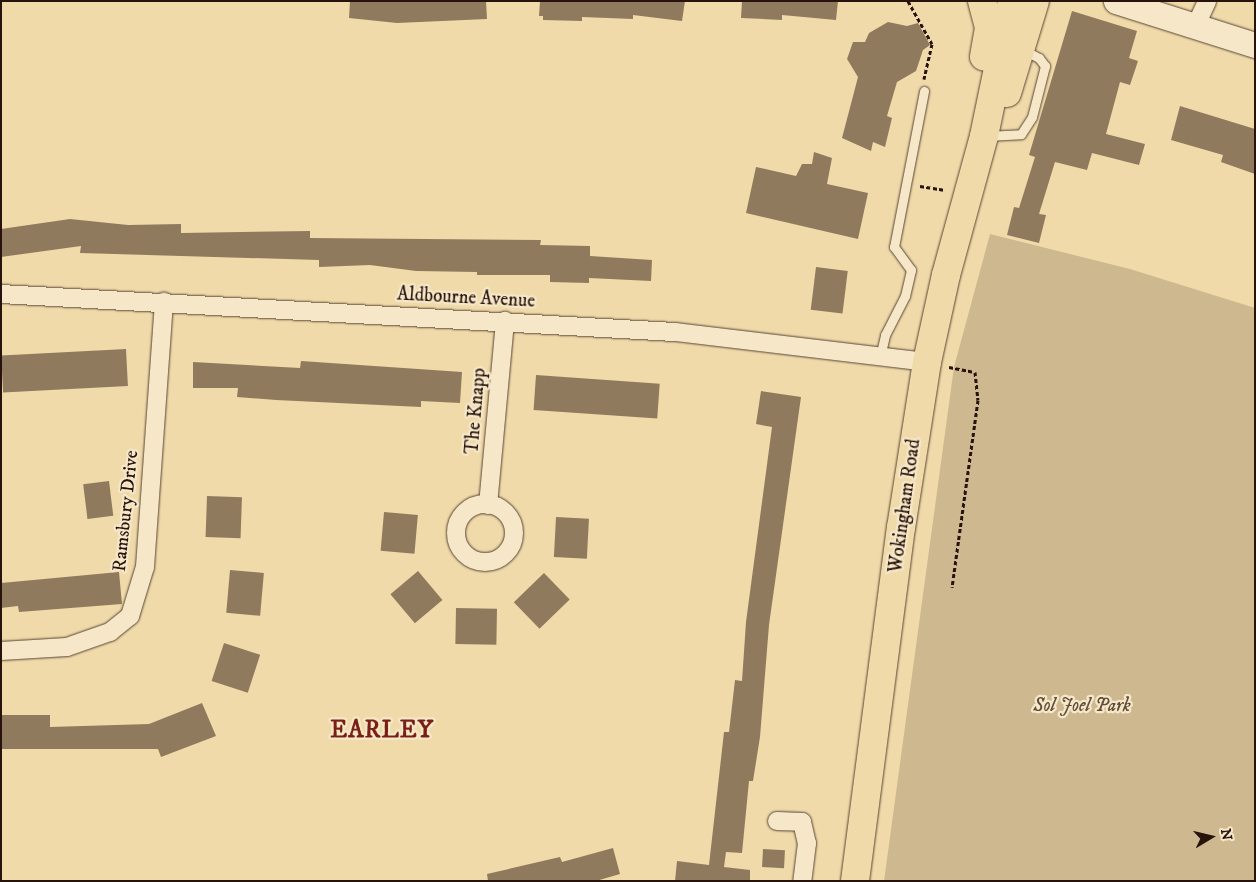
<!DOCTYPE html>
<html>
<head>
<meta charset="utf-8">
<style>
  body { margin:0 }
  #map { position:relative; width:1256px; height:882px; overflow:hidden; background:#f0daaa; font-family:"IM FELL DW Pica",serif }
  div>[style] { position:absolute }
  .green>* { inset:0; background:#ceb88f }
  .building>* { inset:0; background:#907a5e; transform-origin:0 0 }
  .path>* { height:3px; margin-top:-1.5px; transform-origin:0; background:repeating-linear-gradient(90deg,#27130c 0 4px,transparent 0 6.5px) }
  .roads { filter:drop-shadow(0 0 1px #594534) drop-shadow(0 0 1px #594534) }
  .service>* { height:9px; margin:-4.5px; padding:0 4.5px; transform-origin:4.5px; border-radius:4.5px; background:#f5e7c8 }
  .minor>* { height:18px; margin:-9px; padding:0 9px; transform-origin:9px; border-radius:9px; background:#f5e7c8 }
  .minor>.ring { margin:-9px; padding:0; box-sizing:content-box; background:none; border:18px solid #f5e7c8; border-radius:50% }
  .secondary>* { height:25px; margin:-12.5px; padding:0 12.5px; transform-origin:12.5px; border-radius:12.5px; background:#f5e7c8 }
  .primary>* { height:28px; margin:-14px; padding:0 14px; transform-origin:14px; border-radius:14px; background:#f0daaa }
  span { translate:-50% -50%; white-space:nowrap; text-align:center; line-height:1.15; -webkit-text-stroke:4.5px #f5e7c8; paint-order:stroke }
  .street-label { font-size:19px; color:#27130c }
  .park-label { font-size:19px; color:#614d3a; font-style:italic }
  .district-label { font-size:24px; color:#7a1f14; font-weight:700; letter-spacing:1px }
  .frame { position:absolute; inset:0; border:2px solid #27130c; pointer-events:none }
  .north { position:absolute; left:1186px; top:812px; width:50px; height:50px; -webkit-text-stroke:4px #f5e7c8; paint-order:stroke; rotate:81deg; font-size:14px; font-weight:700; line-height:20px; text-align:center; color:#27130c }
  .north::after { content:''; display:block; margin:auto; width:18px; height:22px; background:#27130c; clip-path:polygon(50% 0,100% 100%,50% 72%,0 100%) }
</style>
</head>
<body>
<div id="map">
  <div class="green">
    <div style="clip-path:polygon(990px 234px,1130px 269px,1255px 308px,1255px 881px,884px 881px,954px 367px)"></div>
  </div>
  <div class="building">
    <div style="clip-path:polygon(350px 1px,486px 1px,487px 19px,397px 23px,349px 18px)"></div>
    <div style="clip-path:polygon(540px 1px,685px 1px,682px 21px,633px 15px,633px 19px,582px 17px,582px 21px,543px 20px,543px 16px,539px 16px)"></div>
    <div style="clip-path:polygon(742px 1px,838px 1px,836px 20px,782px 15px,782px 20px,741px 18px)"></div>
    <div style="clip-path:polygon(1072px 11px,1137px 31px,1129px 58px,1138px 61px,1130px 85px,1120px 82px,1106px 134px,1145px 144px,1139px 165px,1092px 153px,1087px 170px,1055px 162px,1039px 214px,1046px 215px,1039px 243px,1007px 235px,1014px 207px,1019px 208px,1035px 157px,1029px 155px)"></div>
    <div style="clip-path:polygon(888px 22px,907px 26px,918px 23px,930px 45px,923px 50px,916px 71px,897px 82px,887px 116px,892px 118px,885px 147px,873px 142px,871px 151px,842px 138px,858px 77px,847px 59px,853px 42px,865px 42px,869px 33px)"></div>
    <div style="clip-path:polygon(1180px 106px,1255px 129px,1255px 174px,1221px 162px,1223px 155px,1171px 140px)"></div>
    <div style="clip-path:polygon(814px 152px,832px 158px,827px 184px,868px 193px,858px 239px,746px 213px,756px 167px,796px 176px,802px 164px,812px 164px)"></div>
    <div style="clip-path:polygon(70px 219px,128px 225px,181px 224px,181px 233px,310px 231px,310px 238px,541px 240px,540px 245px,590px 246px,590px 256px,652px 260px,651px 281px,589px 278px,589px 283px,550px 282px,550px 275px,477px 275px,477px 272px,416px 271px,370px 265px,319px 267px,319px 260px,80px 253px,81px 246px,1px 257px,1px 229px)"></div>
    <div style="left:816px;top:267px;width:32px;height:43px;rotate:7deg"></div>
    <div style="left:126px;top:349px;width:37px;height:125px;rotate:87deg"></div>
    <div style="clip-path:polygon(301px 361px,462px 372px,460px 403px,421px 401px,421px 407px,276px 400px,237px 397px,238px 388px,193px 388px,193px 362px,300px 368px)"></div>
    <div style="left:536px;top:375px;width:124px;height:35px;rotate:4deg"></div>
    <div style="clip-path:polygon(761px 391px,801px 397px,769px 625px,760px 737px,753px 781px,749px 781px,742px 853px,726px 852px,724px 867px,750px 870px,750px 881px,675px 881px,677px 861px,709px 865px,724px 732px,729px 732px,735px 680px,742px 681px,746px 622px,772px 427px,756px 424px)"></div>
    <div style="left:109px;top:481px;width:35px;height:26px;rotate:83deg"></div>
    <div style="left:207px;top:496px;width:35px;height:41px;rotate:2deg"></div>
    <div style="left:384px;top:512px;width:34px;height:39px;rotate:5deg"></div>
    <div style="left:556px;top:517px;width:33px;height:40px;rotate:3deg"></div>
    <div style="left:230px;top:570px;width:34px;height:43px;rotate:5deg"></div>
    <div style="left:418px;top:571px;width:38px;height:36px;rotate:50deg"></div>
    <div style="clip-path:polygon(119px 572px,122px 604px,19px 612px,18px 606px,1px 608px,1px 583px)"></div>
    <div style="left:544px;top:573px;width:37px;height:42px;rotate:46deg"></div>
    <div style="left:456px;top:608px;width:41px;height:36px;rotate:1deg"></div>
    <div style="left:224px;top:643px;width:38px;height:40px;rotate:18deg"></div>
    <div style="clip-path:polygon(202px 703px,216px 736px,161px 757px,158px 749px,1px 749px,1px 715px,50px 715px,50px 727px,149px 724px)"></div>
    <div style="clip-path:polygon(613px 848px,620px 874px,596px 881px,488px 881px,487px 874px,560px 857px,562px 862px)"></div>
    <div style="left:763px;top:849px;width:22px;height:18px;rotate:3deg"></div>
  </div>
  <div class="path">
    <div style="left:908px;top:1px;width:49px;rotate:60.8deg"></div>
    <div style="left:932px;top:44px;width:36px;rotate:103deg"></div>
    <div style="left:920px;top:186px;width:24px;rotate:9deg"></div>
    <div style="left:949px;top:367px;width:26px;rotate:11deg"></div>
    <div style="left:975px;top:372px;width:28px;rotate:84deg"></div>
    <div style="left:978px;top:400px;width:189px;rotate:97.9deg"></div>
  </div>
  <div class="roads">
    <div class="service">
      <div style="left:986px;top:136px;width:35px;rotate:-3deg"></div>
      <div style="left:1021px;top:134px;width:20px;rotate:-57deg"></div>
      <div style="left:1032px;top:117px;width:53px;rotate:-75.7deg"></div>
      <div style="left:1045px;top:66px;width:10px;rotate:-127deg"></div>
      <div style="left:1039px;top:58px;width:18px;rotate:-153deg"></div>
      <div style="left:880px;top:357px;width:23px;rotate:-77deg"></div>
      <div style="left:885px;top:335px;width:44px;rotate:-62.9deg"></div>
      <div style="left:905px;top:296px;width:27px;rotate:-77deg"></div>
      <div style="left:911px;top:270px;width:29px;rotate:-126deg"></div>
      <div style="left:894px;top:247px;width:159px;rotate:-79.1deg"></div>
    </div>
    <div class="minor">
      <div style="left:1196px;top:25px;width:26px;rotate:-65deg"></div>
      <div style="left:1px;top:294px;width:675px;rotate:3.23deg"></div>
      <div style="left:675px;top:332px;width:254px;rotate:6.8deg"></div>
      <div class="ring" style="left:456px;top:504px;width:40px;height:40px"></div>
      <div style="left:488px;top:505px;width:185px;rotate:-84.7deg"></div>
      <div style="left:1px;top:651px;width:66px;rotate:-3.5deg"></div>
      <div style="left:67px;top:647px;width:46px;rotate:-19.2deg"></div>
      <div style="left:110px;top:632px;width:26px;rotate:-39deg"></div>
      <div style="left:130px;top:616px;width:51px;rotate:-73deg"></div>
      <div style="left:145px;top:567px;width:266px;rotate:-85.9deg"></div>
      <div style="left:777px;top:821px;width:25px;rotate:2deg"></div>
      <div style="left:802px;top:822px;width:22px;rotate:77deg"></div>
      <div style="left:807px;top:843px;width:38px;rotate:97deg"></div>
    </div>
    <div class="secondary">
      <div style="left:1116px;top:1px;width:146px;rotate:17.6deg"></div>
    </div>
    <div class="primary">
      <div style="left:982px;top:1px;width:28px;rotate:75deg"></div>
      <div style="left:989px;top:28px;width:29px;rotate:100deg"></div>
      <div style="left:1007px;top:93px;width:96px;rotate:-73.1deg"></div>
      <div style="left:855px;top:881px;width:356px;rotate:-82.6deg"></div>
      <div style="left:901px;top:528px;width:168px;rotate:-81.1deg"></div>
      <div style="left:927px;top:362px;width:89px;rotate:-77.7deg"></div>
      <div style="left:946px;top:275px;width:144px;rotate:-74.7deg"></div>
      <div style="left:984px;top:136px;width:138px;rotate:-78.3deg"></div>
    </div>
  </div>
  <div class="street-label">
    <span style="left:466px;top:298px;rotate:3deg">Aldbourne Avenue</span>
    <span style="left:476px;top:411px;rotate:-85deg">The Knapp</span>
    <span style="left:905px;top:506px;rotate:-82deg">Wokingham Road</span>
    <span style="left:126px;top:511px;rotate:-84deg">Ramsbury Drive</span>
  </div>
  <div class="park-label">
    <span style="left:1082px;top:706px">Sol Joel Park</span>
  </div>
  <div class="district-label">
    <span style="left:382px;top:731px">EARLEY</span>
  </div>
  <div class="frame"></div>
  <div class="north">N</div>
</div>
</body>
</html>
